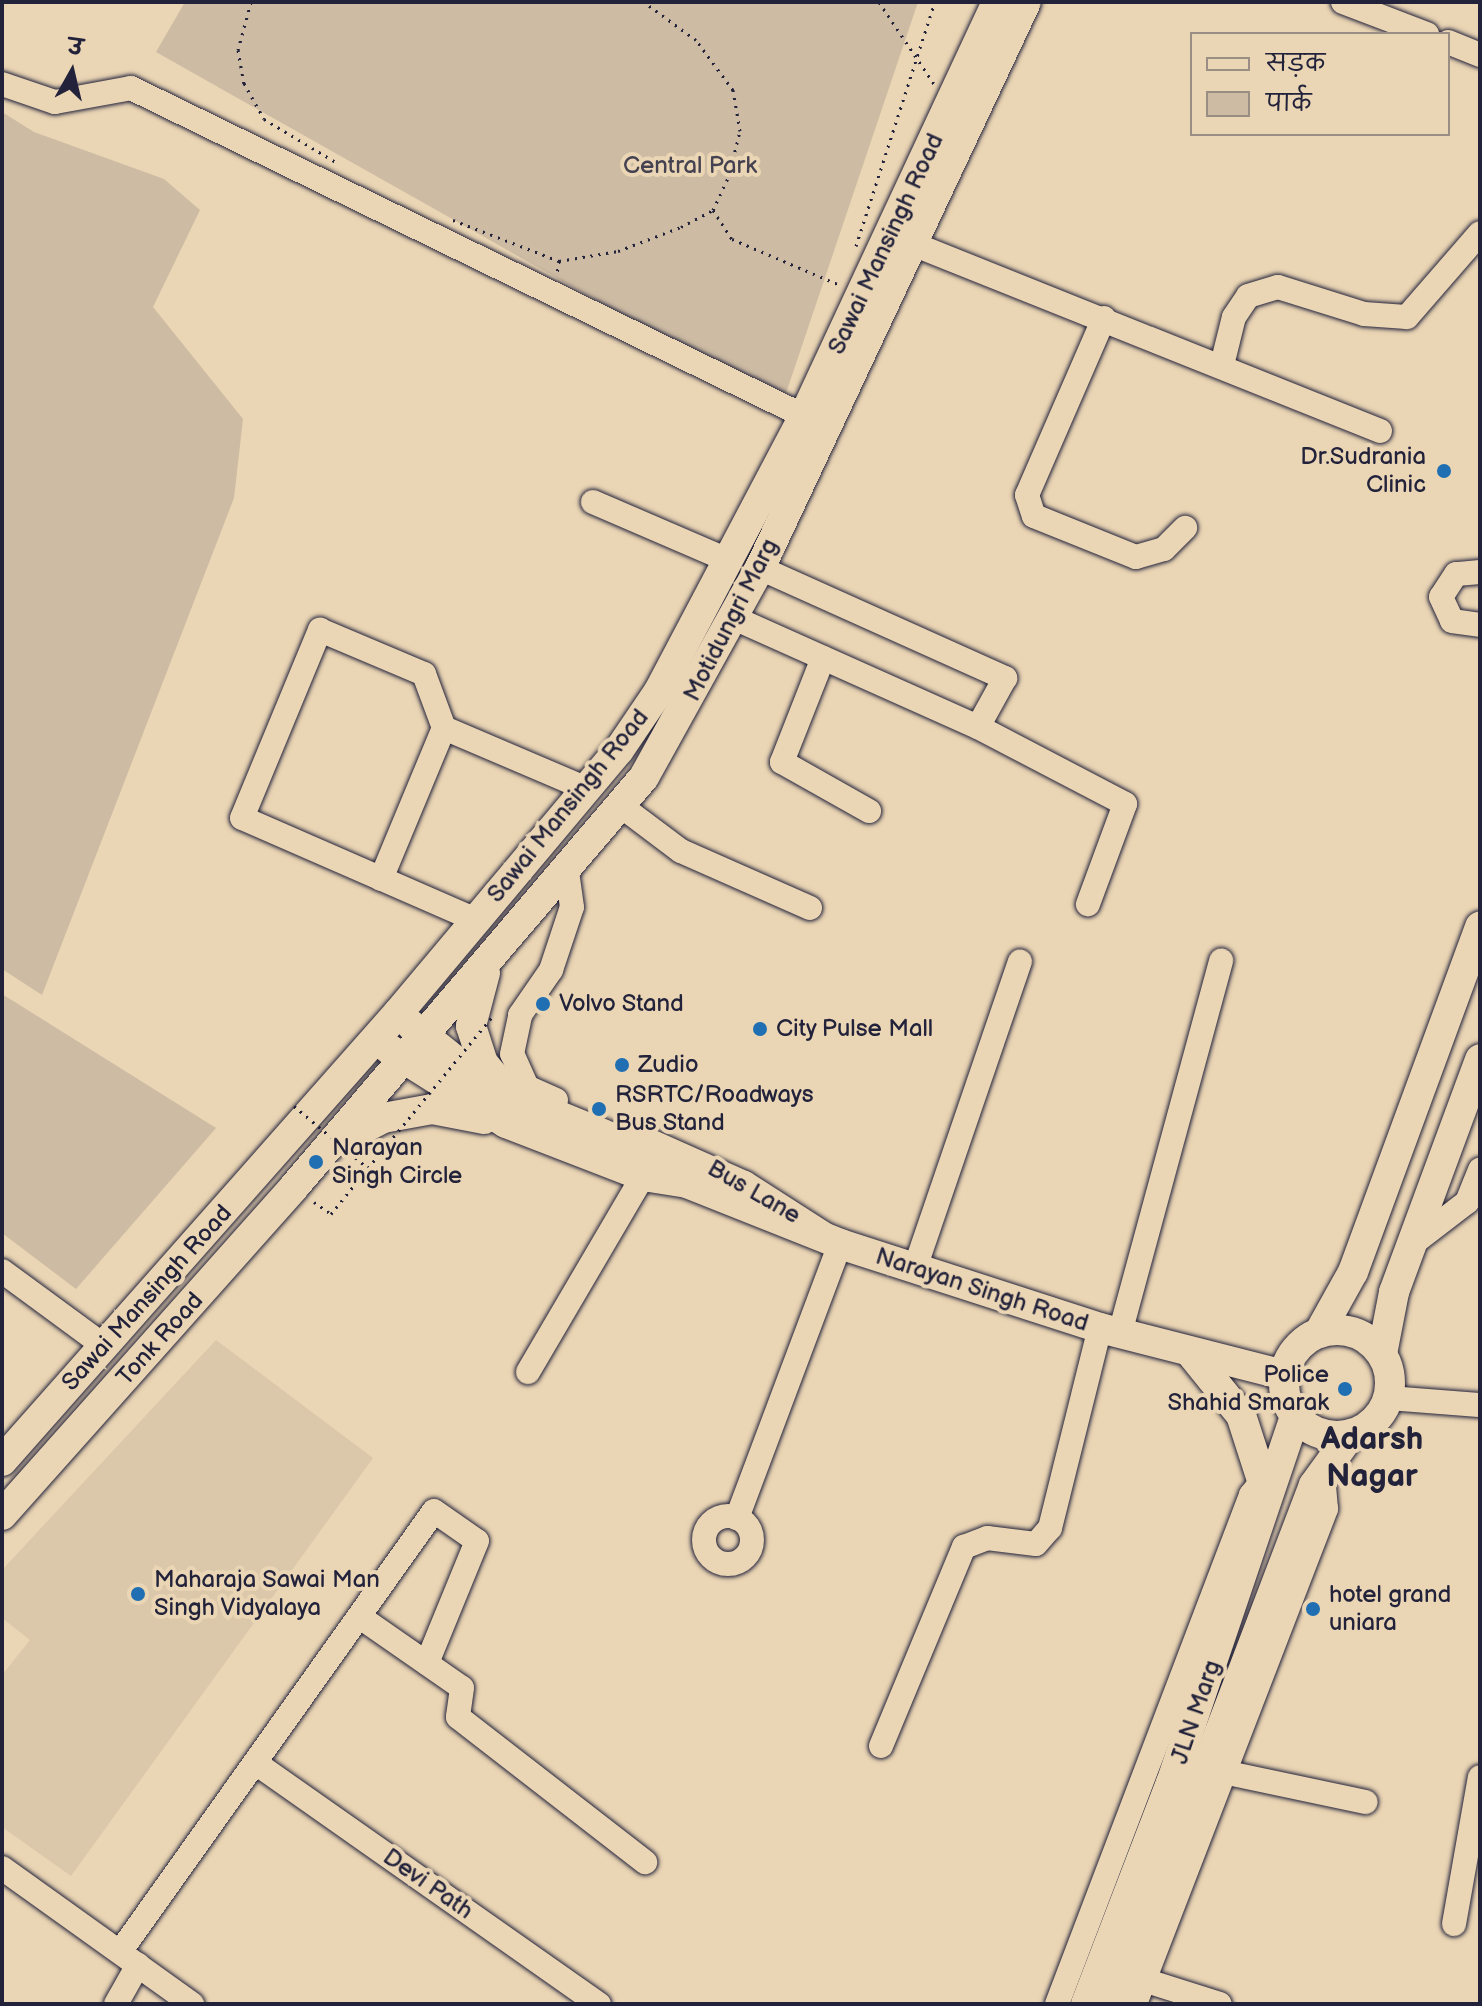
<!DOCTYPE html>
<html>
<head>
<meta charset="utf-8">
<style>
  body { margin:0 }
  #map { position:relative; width:1482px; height:2006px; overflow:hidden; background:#ead5b4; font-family:"Balsamiq Sans","Playpen Sans Deva",sans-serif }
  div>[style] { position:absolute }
  .built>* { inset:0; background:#dbc8ab }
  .green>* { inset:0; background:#cdbba3 }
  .path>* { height:3px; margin-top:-1.5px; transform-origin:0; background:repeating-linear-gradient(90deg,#22223b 0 2px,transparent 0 8px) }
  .roads { filter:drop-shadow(0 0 2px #22223b) drop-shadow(0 0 2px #22223b) }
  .minor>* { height:24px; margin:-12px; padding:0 12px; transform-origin:12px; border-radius:12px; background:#ead5b4 }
  .minor>.ring { margin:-12px; padding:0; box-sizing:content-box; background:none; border:24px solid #ead5b4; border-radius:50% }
  .major>* { height:30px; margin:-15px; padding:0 15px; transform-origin:15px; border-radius:15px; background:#ead5b4 }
  .major>.ring { margin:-15px; padding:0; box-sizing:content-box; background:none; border:30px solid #ead5b4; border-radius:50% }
  .path-bridge>* { height:3px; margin-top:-1.5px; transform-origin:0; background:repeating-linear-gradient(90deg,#22223b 0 2px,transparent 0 8px) }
  .dots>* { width:22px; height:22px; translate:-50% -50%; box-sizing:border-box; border:4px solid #ead5b4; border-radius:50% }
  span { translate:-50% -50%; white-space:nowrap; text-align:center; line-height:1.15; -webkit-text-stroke:8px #ead5b4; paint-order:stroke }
  .park-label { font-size:24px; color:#444150 }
  .street-label { font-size:24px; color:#22223b }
  .poi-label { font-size:24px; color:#22223b }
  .right { translate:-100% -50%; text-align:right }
  .left { translate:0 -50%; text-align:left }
  .district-label { font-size:32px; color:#22223b; font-weight:700 }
  .frame { position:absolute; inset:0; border:4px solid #22223b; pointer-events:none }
  .legend { position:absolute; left:1190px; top:32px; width:260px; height:104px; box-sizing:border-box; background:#ead5b4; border:2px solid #9a8d84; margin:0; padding:10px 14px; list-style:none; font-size:24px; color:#22223b }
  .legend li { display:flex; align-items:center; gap:16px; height:40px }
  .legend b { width:40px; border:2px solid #9a8d84 }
  .north { position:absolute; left:32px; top:32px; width:80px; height:80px; -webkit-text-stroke:6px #ead5b4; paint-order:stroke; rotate:8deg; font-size:22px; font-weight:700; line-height:32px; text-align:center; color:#22223b }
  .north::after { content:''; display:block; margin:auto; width:28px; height:36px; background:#22223b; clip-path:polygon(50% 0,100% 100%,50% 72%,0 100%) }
</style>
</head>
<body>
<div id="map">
  <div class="built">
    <div style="clip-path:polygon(216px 1340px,373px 1458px,71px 1876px,2px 1827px,2px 1675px,30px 1640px,2px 1618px,2px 1570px)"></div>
  </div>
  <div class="green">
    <div style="clip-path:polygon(185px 2px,918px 2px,782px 405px,156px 52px)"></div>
    <div style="clip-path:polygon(2px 112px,34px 132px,164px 179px,200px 210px,153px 307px,243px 419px,234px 498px,42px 995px,2px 969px)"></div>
    <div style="clip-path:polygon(2px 994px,216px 1128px,76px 1289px,2px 1233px)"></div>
  </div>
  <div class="path">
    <div style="left:251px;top:2px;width:50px;rotate:105.2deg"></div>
    <div style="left:238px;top:50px;width:34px;rotate:80deg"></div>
    <div style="left:244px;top:83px;width:41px;rotate:60.9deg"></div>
    <div style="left:264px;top:119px;width:87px;rotate:31deg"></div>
    <div style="left:879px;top:2px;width:99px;rotate:56.1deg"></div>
    <div style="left:713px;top:210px;width:35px;rotate:57deg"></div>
    <div style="left:732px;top:239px;width:117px;rotate:23.1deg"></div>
    <div style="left:453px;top:220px;width:114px;rotate:21.1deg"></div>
    <div style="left:559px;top:261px;width:13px;rotate:99deg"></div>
    <div style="left:856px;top:246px;width:256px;rotate:-72.1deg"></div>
    <div style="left:559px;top:261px;width:60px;rotate:-9.6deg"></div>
    <div style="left:618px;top:251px;width:67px;rotate:-20.9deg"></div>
    <div style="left:681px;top:227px;width:36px;rotate:-28deg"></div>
    <div style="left:713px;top:210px;width:38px;rotate:-65deg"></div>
    <div style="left:729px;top:175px;width:45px;rotate:-76deg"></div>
    <div style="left:740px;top:131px;width:42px;rotate:-99.7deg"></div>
    <div style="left:733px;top:90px;width:62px;rotate:-126.5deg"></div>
    <div style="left:696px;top:40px;width:64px;rotate:-143.8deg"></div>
    <div style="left:314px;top:1202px;width:21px;rotate:35deg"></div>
    <div style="left:331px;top:1214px;width:59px;rotate:-51.2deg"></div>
  </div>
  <div class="roads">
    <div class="minor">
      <div style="left:1343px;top:2px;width:90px;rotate:20.9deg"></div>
      <div style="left:1448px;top:42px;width:35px;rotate:22deg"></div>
      <div style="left:2px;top:84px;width:56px;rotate:18.8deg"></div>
      <div style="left:55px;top:102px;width:77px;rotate:-10.4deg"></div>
      <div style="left:131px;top:88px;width:749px;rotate:25.98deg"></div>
      <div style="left:913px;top:244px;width:503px;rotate:21.82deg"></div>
      <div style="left:1104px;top:318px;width:193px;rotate:113.5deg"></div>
      <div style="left:1027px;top:495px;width:22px;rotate:72deg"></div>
      <div style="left:1034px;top:516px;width:110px;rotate:21.9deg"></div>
      <div style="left:1136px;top:557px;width:29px;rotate:-16deg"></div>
      <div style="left:1164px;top:549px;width:30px;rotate:-45deg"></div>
      <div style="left:1222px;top:365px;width:49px;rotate:-76deg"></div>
      <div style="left:1234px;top:317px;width:25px;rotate:-56deg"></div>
      <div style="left:1248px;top:296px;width:31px;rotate:-17deg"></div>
      <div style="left:1278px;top:287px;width:90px;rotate:17.4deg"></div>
      <div style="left:1364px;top:314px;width:43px;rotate:4deg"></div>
      <div style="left:1407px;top:317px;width:111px;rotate:-49deg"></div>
      <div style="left:593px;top:502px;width:149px;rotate:23.3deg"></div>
      <div style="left:760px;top:568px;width:269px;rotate:24.2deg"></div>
      <div style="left:1005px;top:678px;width:56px;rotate:118.9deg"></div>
      <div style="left:1480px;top:572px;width:24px;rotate:175deg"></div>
      <div style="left:1456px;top:574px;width:27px;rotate:123deg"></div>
      <div style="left:1441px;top:597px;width:26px;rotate:65deg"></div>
      <div style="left:1452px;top:621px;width:28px;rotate:8deg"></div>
      <div style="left:734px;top:618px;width:267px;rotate:24.1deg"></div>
      <div style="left:978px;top:727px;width:166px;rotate:27.6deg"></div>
      <div style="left:1125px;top:804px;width:107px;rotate:110.3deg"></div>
      <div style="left:823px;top:658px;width:112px;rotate:111.5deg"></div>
      <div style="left:782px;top:762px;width:100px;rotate:29.4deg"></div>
      <div style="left:621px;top:806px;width:75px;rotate:36.9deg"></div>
      <div style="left:681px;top:851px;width:141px;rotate:23.8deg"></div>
      <div style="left:381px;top:879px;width:164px;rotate:-67.4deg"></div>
      <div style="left:476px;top:920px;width:255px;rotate:-156.4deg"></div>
      <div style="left:242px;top:818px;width:204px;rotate:-67.5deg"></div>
      <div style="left:320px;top:630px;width:113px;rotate:22.9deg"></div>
      <div style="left:424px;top:674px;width:58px;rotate:69.7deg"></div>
      <div style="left:444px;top:728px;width:155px;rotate:23.1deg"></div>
      <div style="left:556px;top:1100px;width:32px;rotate:-156deg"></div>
      <div style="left:527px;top:1087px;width:36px;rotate:-114deg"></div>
      <div style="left:512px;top:1054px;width:40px;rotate:-78deg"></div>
      <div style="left:520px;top:1015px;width:55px;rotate:-55.4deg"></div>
      <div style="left:551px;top:970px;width:66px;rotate:-71.6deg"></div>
      <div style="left:572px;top:907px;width:36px;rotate:-98deg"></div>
      <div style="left:637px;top:1135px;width:118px;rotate:24deg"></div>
      <div style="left:745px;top:1183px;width:113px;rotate:32.7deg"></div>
      <div style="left:840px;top:1244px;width:293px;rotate:110.6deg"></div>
      <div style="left:1411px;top:1245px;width:71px;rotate:-37.5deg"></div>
      <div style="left:1467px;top:1202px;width:35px;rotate:-68deg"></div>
      <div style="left:915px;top:1268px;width:324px;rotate:-71.1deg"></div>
      <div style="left:2px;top:1271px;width:127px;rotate:36.3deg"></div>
      <div style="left:1120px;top:1333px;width:386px;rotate:-74.8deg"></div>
      <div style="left:528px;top:1372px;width:227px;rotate:-59.6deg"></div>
      <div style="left:1388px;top:1398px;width:92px;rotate:4.4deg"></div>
      <div class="ring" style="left:704px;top:1516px;width:24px;height:24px"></div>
      <div style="left:360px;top:1617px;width:124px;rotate:34.8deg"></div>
      <div style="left:462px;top:1688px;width:29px;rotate:98deg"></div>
      <div style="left:458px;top:1717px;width:237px;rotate:37.8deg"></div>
      <div style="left:881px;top:1746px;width:216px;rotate:-67.4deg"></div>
      <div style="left:964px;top:1547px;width:25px;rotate:-21deg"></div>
      <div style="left:987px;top:1538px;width:49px;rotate:7deg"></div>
      <div style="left:1036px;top:1544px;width:21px;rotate:-49deg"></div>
      <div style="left:1050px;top:1528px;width:206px;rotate:-76deg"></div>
      <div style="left:257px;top:1764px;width:418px;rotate:35.1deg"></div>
      <div style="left:1209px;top:1769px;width:160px;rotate:11.9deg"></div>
      <div style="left:2px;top:1868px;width:234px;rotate:35.6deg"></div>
      <div style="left:1454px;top:1924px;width:149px;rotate:-80deg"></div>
      <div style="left:120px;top:1952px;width:541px;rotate:-54.55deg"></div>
      <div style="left:434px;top:1511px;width:52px;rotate:34.9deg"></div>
      <div style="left:477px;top:1541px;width:132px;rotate:112.3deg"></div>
      <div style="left:1131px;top:1976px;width:93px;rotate:17.5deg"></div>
      <div style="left:116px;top:2004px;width:45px;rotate:-60.6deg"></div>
      <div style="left:1057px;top:2004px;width:545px;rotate:-69.14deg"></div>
      <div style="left:1251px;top:1495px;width:36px;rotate:-52deg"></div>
      <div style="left:1135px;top:2004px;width:531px;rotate:-68.9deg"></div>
      <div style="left:1326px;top:1509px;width:35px;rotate:-95deg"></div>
    </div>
    <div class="major">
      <div style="left:485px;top:973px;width:55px;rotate:104.8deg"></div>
      <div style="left:471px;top:1026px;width:39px;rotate:72deg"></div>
      <div style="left:483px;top:1063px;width:34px;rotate:50deg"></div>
      <div style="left:411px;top:1025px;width:99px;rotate:38.8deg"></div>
      <div style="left:488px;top:1087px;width:179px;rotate:22.3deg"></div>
      <div style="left:654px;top:1155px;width:42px;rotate:40.2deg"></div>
      <div style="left:389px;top:1049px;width:138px;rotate:32.3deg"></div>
      <div style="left:506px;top:1123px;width:147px;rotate:21.1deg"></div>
      <div style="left:643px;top:1176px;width:45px;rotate:9deg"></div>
      <div style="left:687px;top:1183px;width:165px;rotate:21.7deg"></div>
      <div style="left:840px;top:1244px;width:273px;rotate:17.9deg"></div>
      <div style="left:1100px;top:1328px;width:190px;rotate:14.3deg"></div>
      <div style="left:347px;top:1137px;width:41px;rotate:-27.8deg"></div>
      <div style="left:383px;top:1118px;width:50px;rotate:-10.4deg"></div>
      <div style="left:432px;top:1109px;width:53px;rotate:10.9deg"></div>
      <div class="ring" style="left:1284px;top:1330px;width:76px;height:76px"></div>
      <div style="left:1319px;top:1333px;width:70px;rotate:-60.9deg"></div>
      <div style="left:1353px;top:1272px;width:368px;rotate:-69.8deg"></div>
      <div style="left:1190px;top:1352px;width:81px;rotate:51deg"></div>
      <div style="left:1241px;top:1415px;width:65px;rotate:72.1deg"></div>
      <div style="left:1382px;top:1354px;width:63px;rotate:-79deg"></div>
      <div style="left:1394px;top:1292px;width:248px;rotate:-69.7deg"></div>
      <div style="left:2px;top:1461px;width:599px;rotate:-48.52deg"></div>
      <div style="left:399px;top:1012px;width:342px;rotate:-50deg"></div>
      <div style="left:619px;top:750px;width:71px;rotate:-55.9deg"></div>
      <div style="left:659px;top:691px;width:311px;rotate:-62.2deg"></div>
      <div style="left:804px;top:416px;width:457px;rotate:-65deg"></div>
      <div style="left:2px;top:1515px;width:439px;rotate:-48.3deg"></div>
      <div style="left:294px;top:1187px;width:539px;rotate:-49.51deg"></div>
      <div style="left:644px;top:777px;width:239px;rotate:-61deg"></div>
      <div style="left:760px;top:568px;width:625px;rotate:-64.83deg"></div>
      <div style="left:1086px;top:2004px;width:237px;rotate:-69deg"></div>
      <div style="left:1171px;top:1783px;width:387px;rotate:-71.3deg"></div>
      <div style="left:1116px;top:2004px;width:555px;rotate:-69.12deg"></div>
      <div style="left:1314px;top:1485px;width:63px;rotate:-54deg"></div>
    </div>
  </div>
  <div class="path-bridge">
    <div style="left:294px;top:1106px;width:97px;rotate:40deg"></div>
    <div style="left:368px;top:1168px;width:195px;rotate:-50.6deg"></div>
  </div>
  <div class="dots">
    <div style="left:1444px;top:471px;background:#1f6fb2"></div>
    <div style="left:543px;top:1004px;background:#1f6fb2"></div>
    <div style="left:760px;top:1029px;background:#1f6fb2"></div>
    <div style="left:622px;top:1065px;background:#1f6fb2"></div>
    <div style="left:599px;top:1109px;background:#1f6fb2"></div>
    <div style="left:316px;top:1162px;background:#1f6fb2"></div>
    <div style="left:1345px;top:1389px;background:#1f6fb2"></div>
    <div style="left:138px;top:1594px;background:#1f6fb2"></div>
    <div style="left:1313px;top:1609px;background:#1f6fb2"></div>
  </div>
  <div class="park-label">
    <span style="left:690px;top:166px">Central Park</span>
  </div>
  <div class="street-label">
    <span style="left:886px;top:244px;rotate:-65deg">Sawai Mansingh Road</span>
    <span style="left:731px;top:620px;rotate:-63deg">Motidungri Marg</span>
    <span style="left:568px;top:806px;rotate:-51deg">Sawai Mansingh Road</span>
    <span style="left:754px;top:1192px;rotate:30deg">Bus Lane</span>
    <span style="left:982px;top:1290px;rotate:18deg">Narayan Singh Road</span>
    <span style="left:147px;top:1298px;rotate:-48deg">Sawai Mansingh Road</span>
    <span style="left:160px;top:1339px;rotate:-48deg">Tonk Road</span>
    <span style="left:1196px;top:1712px;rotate:-71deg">JLN Marg</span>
    <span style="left:428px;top:1884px;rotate:35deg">Devi Path</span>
  </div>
  <div class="poi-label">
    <span class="right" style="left:1426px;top:471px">Dr.Sudrania<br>Clinic</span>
    <span class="left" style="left:559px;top:1004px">Volvo Stand</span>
    <span class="left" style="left:776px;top:1029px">City Pulse Mall</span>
    <span class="left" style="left:638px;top:1065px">Zudio</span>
    <span class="left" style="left:615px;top:1109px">RSRTC/Roadways<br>Bus Stand</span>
    <span class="left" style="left:332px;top:1162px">Narayan<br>Singh Circle</span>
    <span class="right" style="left:1329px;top:1389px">Police<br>Shahid Smarak</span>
    <span class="left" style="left:154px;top:1594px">Maharaja Sawai Man<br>Singh Vidyalaya</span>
    <span class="left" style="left:1329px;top:1609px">hotel grand<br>uniara</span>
  </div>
  <div class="district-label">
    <span style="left:1372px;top:1459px">Adarsh<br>Nagar</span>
  </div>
  <div class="frame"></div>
  <ul class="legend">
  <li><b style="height:10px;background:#ead5b4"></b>सड़क</li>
  <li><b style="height:22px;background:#cdbba3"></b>पार्क</li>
  </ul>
  <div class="north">उ</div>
</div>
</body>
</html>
